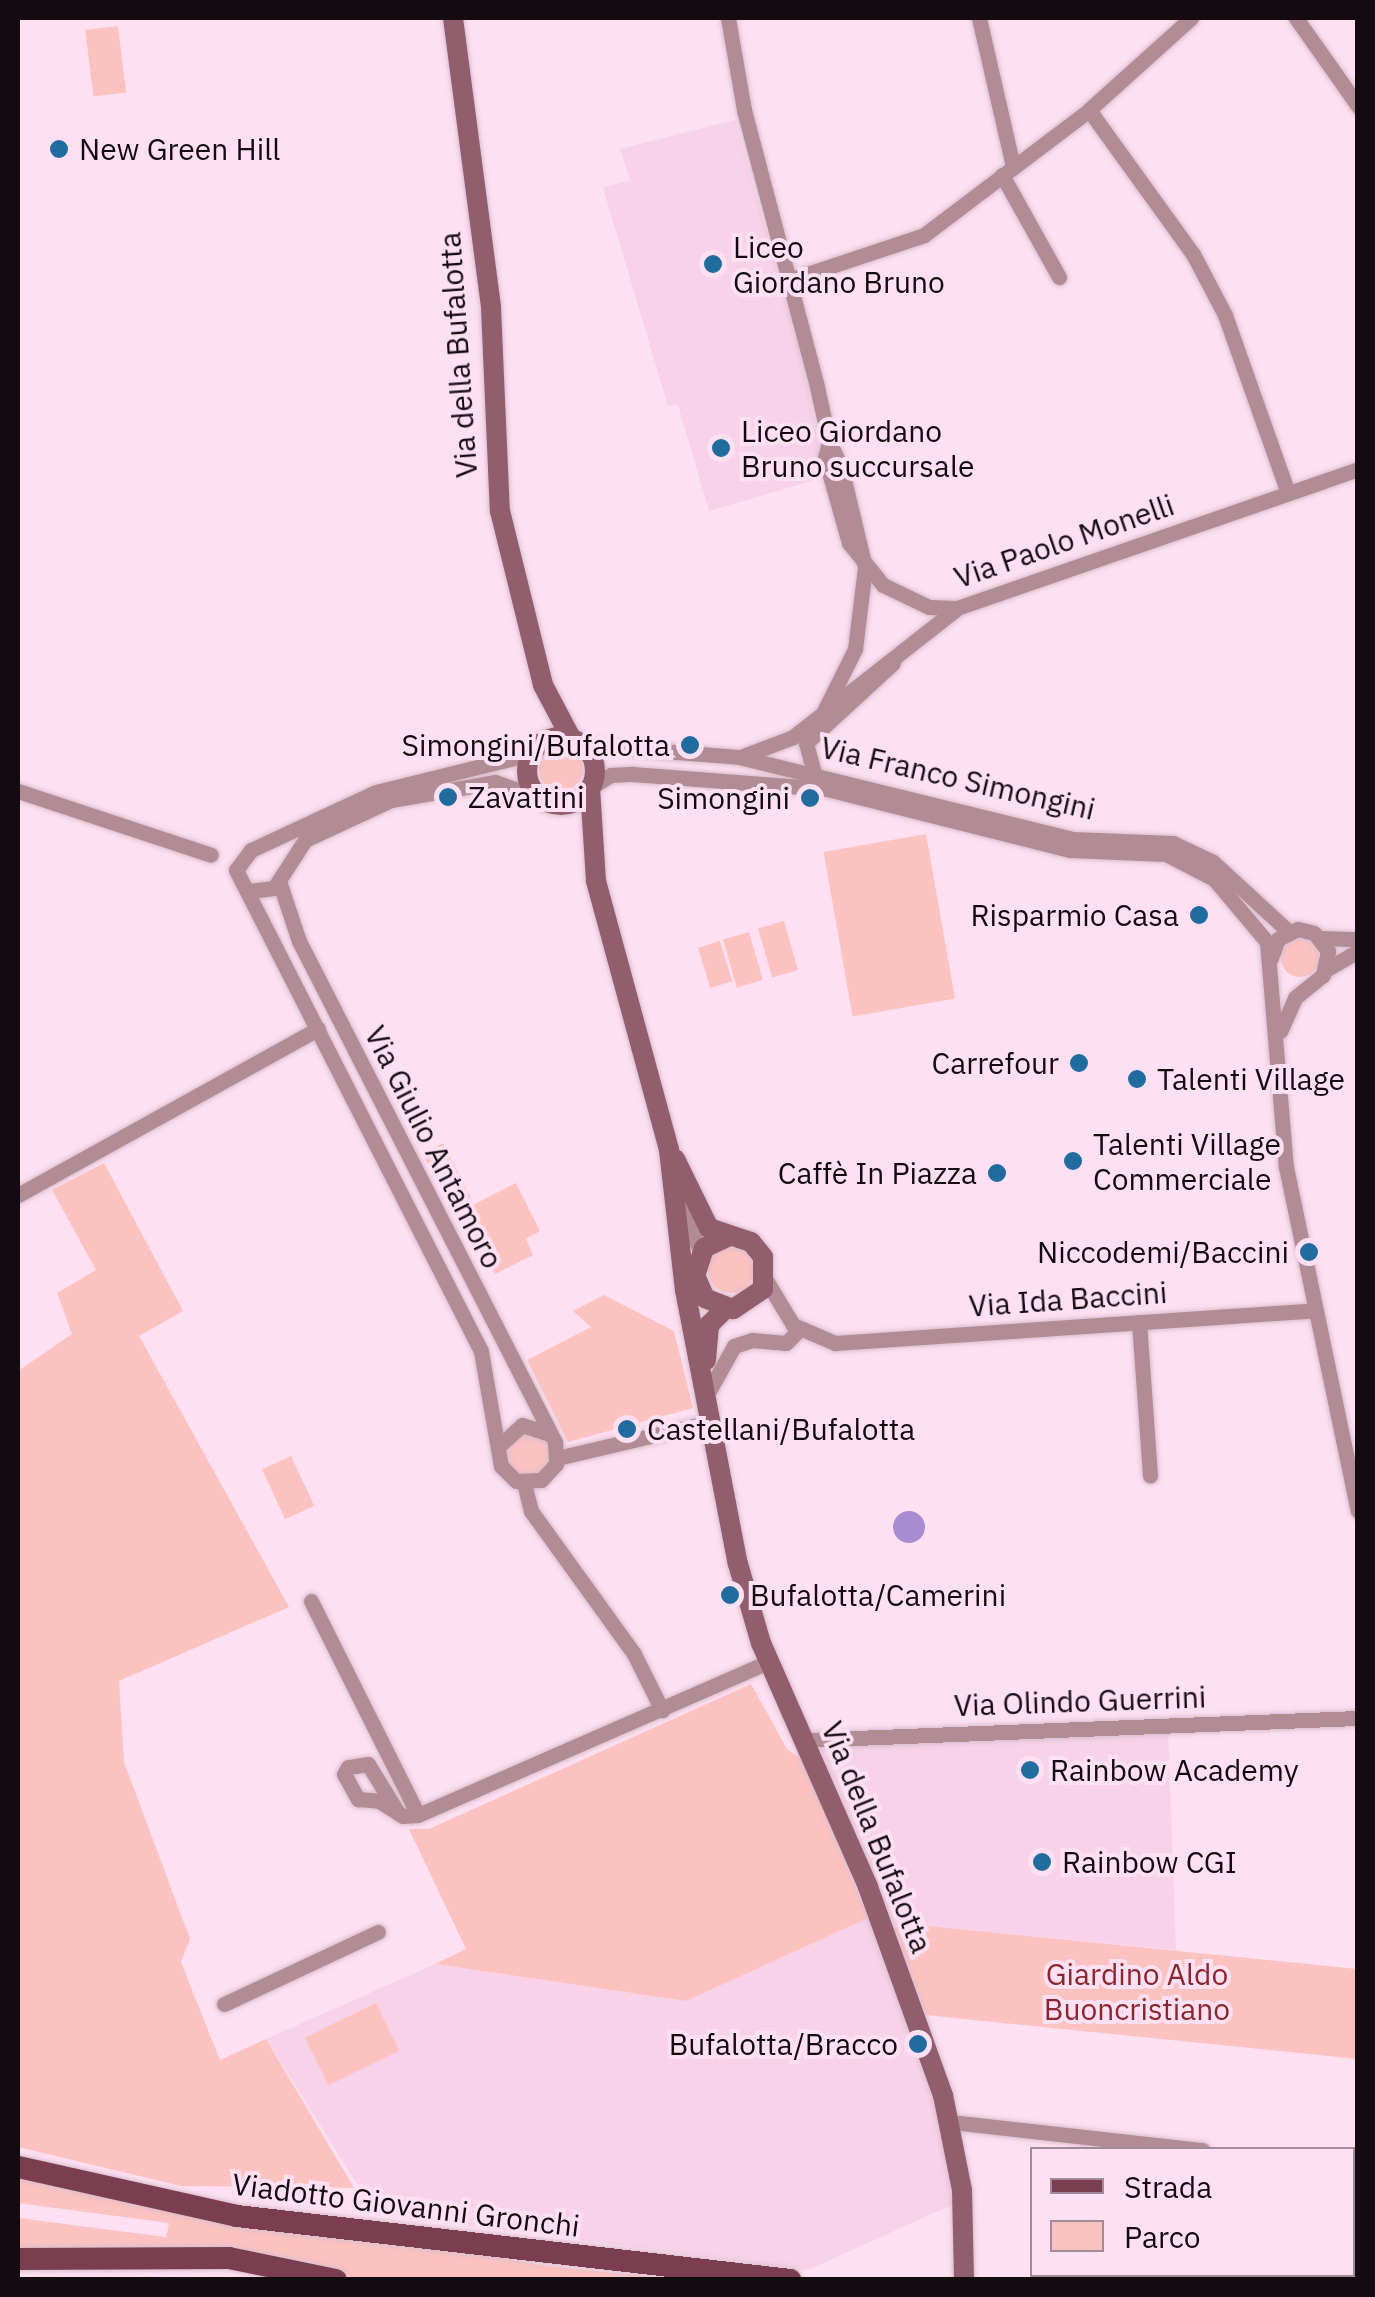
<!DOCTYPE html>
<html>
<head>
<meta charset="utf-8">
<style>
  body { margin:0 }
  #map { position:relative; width:1375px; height:2297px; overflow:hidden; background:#fee0f2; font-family:"IBM Plex Sans",sans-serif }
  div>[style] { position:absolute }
  .built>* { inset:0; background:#f7d2e8 }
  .green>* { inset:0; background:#fcc2c0; transform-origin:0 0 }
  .round { border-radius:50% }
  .water>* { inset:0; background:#a78cd1 }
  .roads { filter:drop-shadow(0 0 2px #d9bece) drop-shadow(0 0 2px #d9bece) }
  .street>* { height:15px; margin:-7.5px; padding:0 7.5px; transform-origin:7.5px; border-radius:7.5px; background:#b18c95 }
  .secondary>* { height:20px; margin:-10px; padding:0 10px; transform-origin:10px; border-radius:10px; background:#925e6d }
  .secondary>.ring { margin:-10px; padding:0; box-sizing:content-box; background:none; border:20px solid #925e6d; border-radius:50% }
  .primary>* { height:22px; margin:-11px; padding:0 11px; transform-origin:11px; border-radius:11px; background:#7b3e51 }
  .dots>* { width:28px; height:28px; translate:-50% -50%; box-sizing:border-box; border:5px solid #fee0f2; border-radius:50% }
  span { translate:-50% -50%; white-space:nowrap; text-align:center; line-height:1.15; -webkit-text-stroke:8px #fee0f2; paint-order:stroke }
  .poi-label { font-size:30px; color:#140b11 }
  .left { translate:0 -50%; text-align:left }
  .right { translate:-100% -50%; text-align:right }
  .street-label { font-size:30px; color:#140b11 }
  .park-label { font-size:30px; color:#89262e }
  .frame { position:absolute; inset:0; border:20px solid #140b11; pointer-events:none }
  .legend { position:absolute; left:1030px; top:2147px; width:325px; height:130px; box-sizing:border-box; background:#fee0f2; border:2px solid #a08b98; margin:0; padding:12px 18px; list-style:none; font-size:30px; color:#140b11 }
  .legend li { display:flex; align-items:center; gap:20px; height:50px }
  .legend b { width:50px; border:2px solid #a08b98 }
</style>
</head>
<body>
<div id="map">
  <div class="built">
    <div style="clip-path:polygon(735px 120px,804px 368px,825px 477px,709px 511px,678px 405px,668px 406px,603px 188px,630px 180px,620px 149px)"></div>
    <div style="clip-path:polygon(1168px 1727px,1176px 1950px,908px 1924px,887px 1929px,810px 1744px)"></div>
    <div style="clip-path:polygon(874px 1915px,936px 2091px,956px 2203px,808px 2270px,434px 2221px,366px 2198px,266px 2039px,435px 1964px,686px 2001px)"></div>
  </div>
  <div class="green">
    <div style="left:118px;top:26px;width:67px;height:33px;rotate:83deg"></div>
    <div class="round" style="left:539px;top:747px;width:44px;height:44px"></div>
    <div style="left:926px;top:834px;width:167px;height:104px;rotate:80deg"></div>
    <div style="left:784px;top:921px;width:51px;height:27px;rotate:74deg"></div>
    <div style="left:749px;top:932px;width:50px;height:27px;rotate:74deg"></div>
    <div class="round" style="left:1281px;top:939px;width:38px;height:38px"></div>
    <div style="left:720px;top:941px;width:42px;height:23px;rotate:73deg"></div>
    <div style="left:443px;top:1143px;width:63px;height:23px;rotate:63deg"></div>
    <div style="clip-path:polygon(104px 1163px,183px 1311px,139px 1336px,289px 1607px,119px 1681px,124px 1762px,190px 1939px,181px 1962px,220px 2060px,266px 2039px,354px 2188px,181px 2186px,18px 2147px,18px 1371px,72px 1334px,57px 1293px,96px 1270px,52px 1190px)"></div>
    <div style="clip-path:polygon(516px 1183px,540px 1231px,526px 1239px,533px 1255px,495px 1274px,463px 1210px)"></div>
    <div class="round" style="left:708px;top:1247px;width:46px;height:46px"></div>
    <div style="clip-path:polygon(604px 1295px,674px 1331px,693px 1408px,568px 1442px,527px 1360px,591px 1327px,573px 1311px)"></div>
    <div class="round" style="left:506px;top:1432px;width:44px;height:44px"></div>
    <div style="left:291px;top:1456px;width:55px;height:32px;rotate:65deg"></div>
    <div style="clip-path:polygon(751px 1684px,787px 1749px,805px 1762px,868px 1918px,686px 2001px,435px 1964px,466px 1949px,409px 1829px,429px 1829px)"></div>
    <div style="clip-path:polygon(908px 1924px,1357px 1969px,1357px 2059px,926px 2015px,893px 1928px)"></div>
    <div style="left:376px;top:2003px;width:53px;height:79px;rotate:64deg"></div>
    <div style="clip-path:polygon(18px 2175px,548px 2266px,672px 2279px,359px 2280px,331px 2270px,18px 2249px,18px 2218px,166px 2237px,169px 2223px,18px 2203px)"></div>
  </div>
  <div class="water">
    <div class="round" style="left:893px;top:1511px;width:32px;height:32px"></div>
  </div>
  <div class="roads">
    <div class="street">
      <div style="left:728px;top:18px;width:93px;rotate:80.1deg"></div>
      <div style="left:744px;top:110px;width:286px;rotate:75.2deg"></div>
      <div style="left:817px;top:387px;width:55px;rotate:77.5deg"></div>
      <div style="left:829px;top:441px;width:17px;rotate:103deg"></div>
      <div style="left:825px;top:458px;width:88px;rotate:74.2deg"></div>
      <div style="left:849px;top:543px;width:54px;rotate:51deg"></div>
      <div style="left:883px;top:585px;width:51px;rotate:25.6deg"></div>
      <div style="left:929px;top:607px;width:28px;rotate:2deg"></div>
      <div style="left:957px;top:608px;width:424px;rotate:-19.1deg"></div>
      <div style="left:979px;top:18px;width:152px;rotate:77.1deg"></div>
      <div style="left:1191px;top:18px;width:137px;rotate:138deg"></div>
      <div style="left:1089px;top:110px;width:178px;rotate:54.2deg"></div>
      <div style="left:1193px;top:254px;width:69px;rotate:62.3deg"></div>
      <div style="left:1225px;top:315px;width:189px;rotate:70.5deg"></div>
      <div style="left:1296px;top:18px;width:108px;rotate:54.8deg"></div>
      <div style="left:1002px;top:175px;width:117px;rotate:60.8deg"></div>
      <div style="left:789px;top:280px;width:142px;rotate:-18.4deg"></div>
      <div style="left:924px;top:235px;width:207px;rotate:-37.1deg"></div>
      <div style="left:823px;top:713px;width:72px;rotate:-63.4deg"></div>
      <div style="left:855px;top:649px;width:83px;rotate:-83deg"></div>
      <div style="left:865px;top:567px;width:103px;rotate:-103.5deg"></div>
      <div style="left:841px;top:467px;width:29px;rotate:-115deg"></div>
      <div style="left:584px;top:745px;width:155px;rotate:4.4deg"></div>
      <div style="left:739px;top:757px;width:343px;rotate:13.8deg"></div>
      <div style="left:1072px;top:839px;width:101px;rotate:2.3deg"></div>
      <div style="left:1173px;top:843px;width:44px;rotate:25.4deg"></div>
      <div style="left:1213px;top:862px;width:103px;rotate:42.6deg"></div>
      <div style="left:743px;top:756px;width:53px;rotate:-20.8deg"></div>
      <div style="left:793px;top:737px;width:207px;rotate:-38.1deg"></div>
      <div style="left:814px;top:773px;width:31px;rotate:-105deg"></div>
      <div style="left:806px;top:743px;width:118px;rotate:-42.6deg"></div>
      <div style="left:590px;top:788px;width:25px;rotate:-32deg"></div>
      <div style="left:611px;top:775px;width:22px;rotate:-3deg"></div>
      <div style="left:633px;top:774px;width:195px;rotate:4.4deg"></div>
      <div style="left:827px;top:789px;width:250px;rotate:14.1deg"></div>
      <div style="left:1069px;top:850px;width:97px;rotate:2.4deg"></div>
      <div style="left:1166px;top:854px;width:54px;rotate:27.5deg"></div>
      <div style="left:1214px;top:879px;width:82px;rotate:49.9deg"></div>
      <div style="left:1267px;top:942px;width:226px;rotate:85.2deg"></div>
      <div style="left:1286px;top:1167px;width:351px;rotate:78.2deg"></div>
      <div style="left:18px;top:791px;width:203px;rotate:18.3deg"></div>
      <div style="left:279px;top:881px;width:63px;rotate:71.6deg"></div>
      <div style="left:299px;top:941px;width:563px;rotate:62.93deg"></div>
      <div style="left:555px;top:1442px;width:22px;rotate:87deg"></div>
      <div style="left:556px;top:1464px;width:22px;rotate:133deg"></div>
      <div style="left:541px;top:1480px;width:25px;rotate:178deg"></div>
      <div style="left:516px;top:1481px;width:21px;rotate:-135deg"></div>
      <div style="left:501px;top:1466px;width:117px;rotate:-99.9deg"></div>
      <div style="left:481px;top:1351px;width:540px;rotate:-116.99deg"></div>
      <div style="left:236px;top:870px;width:25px;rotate:-53deg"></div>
      <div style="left:251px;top:850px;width:138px;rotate:-24.9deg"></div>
      <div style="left:376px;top:792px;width:160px;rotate:-13.8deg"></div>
      <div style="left:249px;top:891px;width:25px;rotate:-7deg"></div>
      <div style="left:274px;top:888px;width:57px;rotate:-57.1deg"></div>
      <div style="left:305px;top:840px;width:95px;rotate:-24.9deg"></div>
      <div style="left:391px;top:800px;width:106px;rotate:-9.8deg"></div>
      <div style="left:495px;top:782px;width:49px;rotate:19.2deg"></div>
      <div style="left:1320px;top:938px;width:38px;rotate:2deg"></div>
      <div style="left:1271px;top:958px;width:20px;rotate:-70deg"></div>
      <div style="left:1278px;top:939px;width:22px;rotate:-27deg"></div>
      <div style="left:1298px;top:929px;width:16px;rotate:14deg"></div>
      <div style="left:1314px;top:933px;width:23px;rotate:52deg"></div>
      <div style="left:1328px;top:951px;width:25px;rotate:102deg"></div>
      <div style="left:1323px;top:975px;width:36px;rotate:141deg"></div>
      <div style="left:1295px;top:998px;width:36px;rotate:114deg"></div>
      <div style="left:1327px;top:969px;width:36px;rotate:-30deg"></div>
      <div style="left:18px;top:1195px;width:343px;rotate:-29deg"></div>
      <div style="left:680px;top:1203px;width:54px;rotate:67.2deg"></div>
      <div style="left:766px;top:1280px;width:52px;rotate:59deg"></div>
      <div style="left:793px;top:1325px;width:46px;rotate:23.2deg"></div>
      <div style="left:835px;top:1343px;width:479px;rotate:-3.9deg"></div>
      <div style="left:1139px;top:1322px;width:154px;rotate:85.9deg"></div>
      <div style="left:710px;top:1389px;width:49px;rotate:-60.8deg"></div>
      <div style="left:734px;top:1346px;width:19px;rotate:-18deg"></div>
      <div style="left:752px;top:1340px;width:34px;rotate:5deg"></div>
      <div style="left:786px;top:1343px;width:18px;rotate:-45deg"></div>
      <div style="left:500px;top:1445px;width:30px;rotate:-42deg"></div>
      <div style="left:522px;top:1425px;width:28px;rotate:18deg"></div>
      <div style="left:557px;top:1458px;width:158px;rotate:-13.2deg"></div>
      <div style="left:524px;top:1483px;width:29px;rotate:76deg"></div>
      <div style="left:531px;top:1511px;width:176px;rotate:54.2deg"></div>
      <div style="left:634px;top:1654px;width:63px;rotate:63.4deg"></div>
      <div style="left:311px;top:1601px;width:239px;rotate:63.4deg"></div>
      <div style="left:418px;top:1815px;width:383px;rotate:-23.6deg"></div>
      <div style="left:805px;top:1740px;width:553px;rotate:-2.28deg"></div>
      <div style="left:398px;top:1813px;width:57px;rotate:-121.5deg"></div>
      <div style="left:368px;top:1764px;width:20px;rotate:171deg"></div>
      <div style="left:348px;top:1767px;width:8px;rotate:120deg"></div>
      <div style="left:344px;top:1774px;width:29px;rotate:61deg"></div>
      <div style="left:358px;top:1799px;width:21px;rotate:5deg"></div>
      <div style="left:379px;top:1801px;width:28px;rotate:32deg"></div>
      <div style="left:403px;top:1816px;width:15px;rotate:-4deg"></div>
      <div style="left:224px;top:2004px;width:170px;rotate:-25.1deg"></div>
      <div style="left:951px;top:2122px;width:253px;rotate:6.4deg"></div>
      <div style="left:1352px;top:2166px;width:6px"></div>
    </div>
    <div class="secondary">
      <div style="left:453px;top:18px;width:292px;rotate:82.5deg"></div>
      <div style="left:491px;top:308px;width:203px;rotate:87.5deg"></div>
      <div style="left:500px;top:511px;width:179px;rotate:76.1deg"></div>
      <div style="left:543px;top:685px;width:60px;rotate:62.2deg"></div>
      <div class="ring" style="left:527px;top:737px;width:48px;height:48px"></div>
      <div style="left:590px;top:788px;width:93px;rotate:86.3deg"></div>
      <div style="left:596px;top:881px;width:279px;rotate:74.8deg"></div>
      <div style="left:669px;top:1150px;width:141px;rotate:83.5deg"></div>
      <div style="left:685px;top:1290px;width:279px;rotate:79.1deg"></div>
      <div style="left:738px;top:1564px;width:82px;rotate:73.8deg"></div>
      <div style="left:761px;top:1643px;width:266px;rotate:66.3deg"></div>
      <div style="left:868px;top:1887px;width:221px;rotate:70.2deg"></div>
      <div style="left:943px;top:2095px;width:97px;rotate:78.7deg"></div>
      <div style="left:962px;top:2190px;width:90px;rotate:88.7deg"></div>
      <div style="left:675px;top:1159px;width:77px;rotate:63.8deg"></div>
      <div style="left:709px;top:1228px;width:44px;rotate:18.4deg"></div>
      <div style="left:751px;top:1242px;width:19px;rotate:51deg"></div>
      <div style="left:763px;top:1257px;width:32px;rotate:90deg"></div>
      <div style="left:763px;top:1289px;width:36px;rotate:146deg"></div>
      <div style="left:733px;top:1309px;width:30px;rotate:-159deg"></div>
      <div style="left:705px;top:1298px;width:24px;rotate:-114deg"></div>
      <div style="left:695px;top:1276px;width:29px;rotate:-72deg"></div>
      <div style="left:704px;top:1248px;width:29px;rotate:-25deg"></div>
      <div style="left:706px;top:1360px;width:35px;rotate:-85deg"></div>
      <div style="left:709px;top:1325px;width:24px;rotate:-45deg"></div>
    </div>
    <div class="primary">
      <div style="left:18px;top:2167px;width:224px;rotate:12.6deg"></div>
      <div style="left:237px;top:2216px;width:557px;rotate:6.6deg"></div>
      <div style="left:18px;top:2259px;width:211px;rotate:-0.3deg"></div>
      <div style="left:229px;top:2258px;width:109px;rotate:11.6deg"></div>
    </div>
  </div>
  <div class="dots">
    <div style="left:59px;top:149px;background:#216c9f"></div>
    <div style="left:713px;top:264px;background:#216c9f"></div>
    <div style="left:721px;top:448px;background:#216c9f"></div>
    <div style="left:690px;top:745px;background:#216c9f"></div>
    <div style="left:448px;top:797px;background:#216c9f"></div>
    <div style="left:810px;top:798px;background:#216c9f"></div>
    <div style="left:1199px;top:915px;background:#216c9f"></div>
    <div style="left:1079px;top:1063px;background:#216c9f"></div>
    <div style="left:1137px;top:1079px;background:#216c9f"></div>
    <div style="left:1073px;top:1161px;background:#216c9f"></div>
    <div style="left:997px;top:1173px;background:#216c9f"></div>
    <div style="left:1309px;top:1252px;background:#216c9f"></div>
    <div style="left:627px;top:1429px;background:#216c9f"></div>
    <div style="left:730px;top:1595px;background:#216c9f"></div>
    <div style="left:1030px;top:1770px;background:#216c9f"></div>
    <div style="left:1042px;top:1862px;background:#216c9f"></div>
    <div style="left:918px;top:2044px;background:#216c9f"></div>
  </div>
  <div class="poi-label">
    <span class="left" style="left:79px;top:149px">New Green Hill</span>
    <span class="left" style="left:733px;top:264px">Liceo<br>Giordano Bruno</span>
    <span class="left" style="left:741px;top:448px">Liceo Giordano<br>Bruno succursale</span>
    <span class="right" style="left:670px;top:745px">Simongini/Bufalotta</span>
    <span class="left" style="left:468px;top:797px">Zavattini</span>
    <span class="right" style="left:790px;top:798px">Simongini</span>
    <span class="right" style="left:1179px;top:915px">Risparmio Casa</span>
    <span class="right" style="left:1059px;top:1063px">Carrefour</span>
    <span class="left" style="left:1157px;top:1079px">Talenti Village</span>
    <span class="left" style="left:1093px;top:1161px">Talenti Village<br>Commerciale</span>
    <span class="right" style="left:977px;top:1173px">Caffè In Piazza</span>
    <span class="right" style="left:1289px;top:1252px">Niccodemi/Baccini</span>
    <span class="left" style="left:647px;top:1429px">Castellani/Bufalotta</span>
    <span class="left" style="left:750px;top:1595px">Bufalotta/Camerini</span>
    <span class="left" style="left:1050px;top:1770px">Rainbow Academy</span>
    <span class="left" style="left:1062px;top:1862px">Rainbow CGI</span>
    <span class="right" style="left:898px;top:2044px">Bufalotta/Bracco</span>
  </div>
  <div class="street-label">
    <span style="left:458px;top:355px;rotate:-94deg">Via della Bufalotta</span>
    <span style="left:1064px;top:541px;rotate:-19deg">Via Paolo Monelli</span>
    <span style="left:958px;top:778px;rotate:13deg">Via Franco Simongini</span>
    <span style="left:434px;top:1147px;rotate:63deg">Via Giulio Antamoro</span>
    <span style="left:1068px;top:1299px;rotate:-4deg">Via Ida Baccini</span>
    <span style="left:1080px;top:1701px;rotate:-2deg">Via Olindo Guerrini</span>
    <span style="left:877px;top:1837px;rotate:68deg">Via della Bufalotta</span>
    <span style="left:406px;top:2205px;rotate:7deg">Viadotto Giovanni Gronchi</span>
  </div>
  <div class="park-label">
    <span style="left:1137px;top:1991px">Giardino Aldo<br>Buoncristiano</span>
  </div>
  <div class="frame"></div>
  <ul class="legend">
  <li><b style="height:12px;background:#7b3e51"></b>Strada</li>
  <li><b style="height:28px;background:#fcc2c0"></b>Parco</li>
  </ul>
</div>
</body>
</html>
